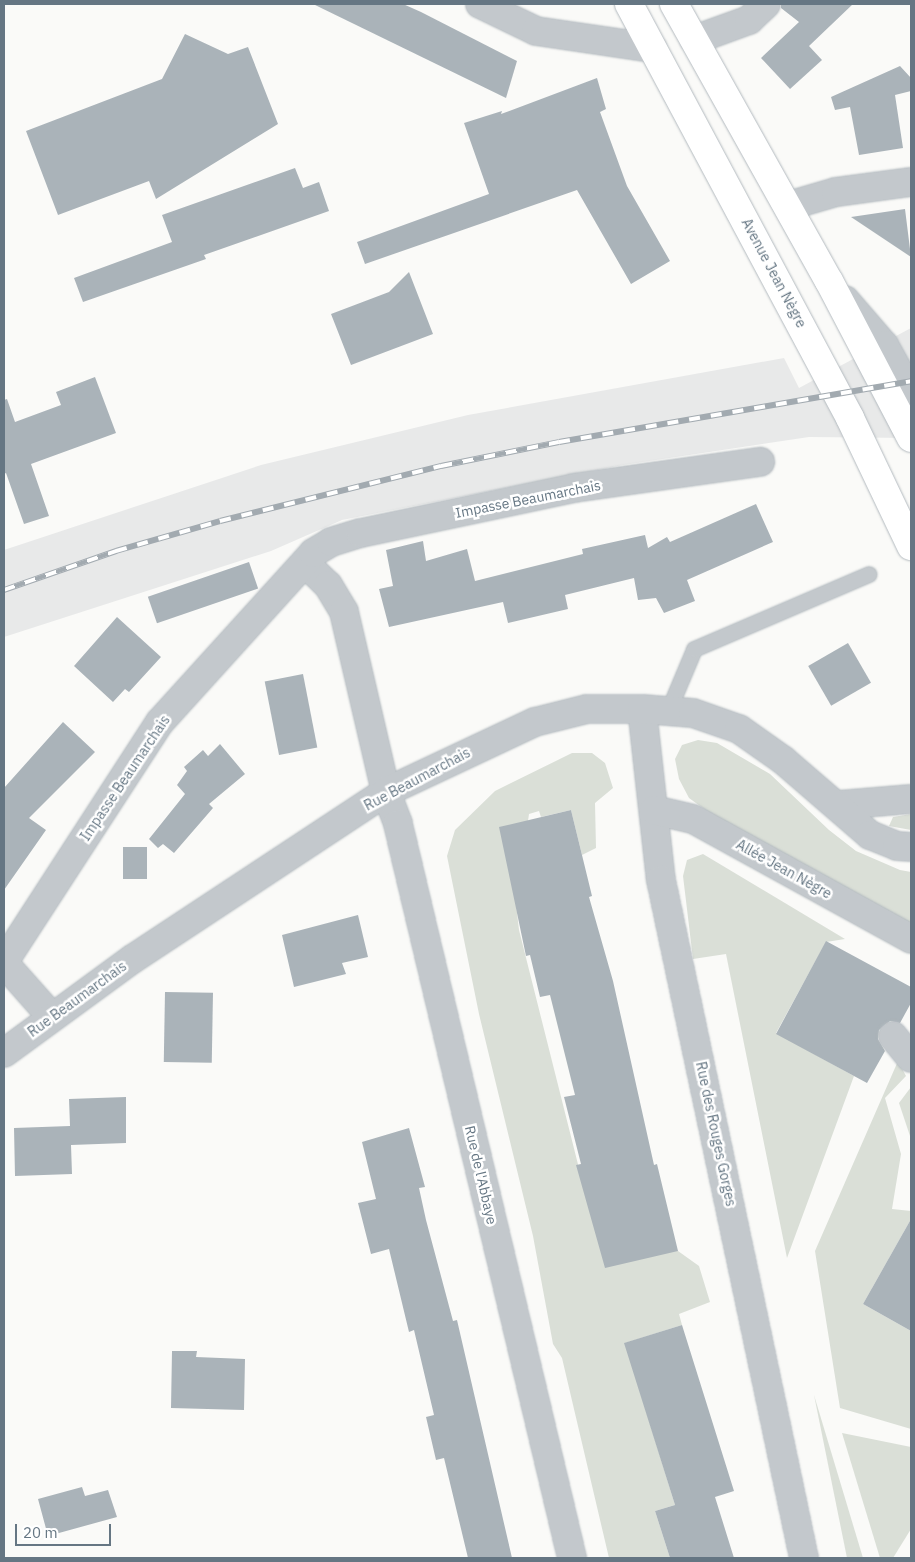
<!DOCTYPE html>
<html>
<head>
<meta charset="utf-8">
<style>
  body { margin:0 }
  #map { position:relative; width:915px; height:1562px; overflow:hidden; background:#fafaf8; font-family:"IBM Plex Sans",sans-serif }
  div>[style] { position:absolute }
  .built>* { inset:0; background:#e8e9e9 }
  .green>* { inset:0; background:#dadfd7 }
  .building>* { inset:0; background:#aab3b9; transform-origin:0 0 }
  .roads { filter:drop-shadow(0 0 1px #b3babf) drop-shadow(0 0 1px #b3babf) }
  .lane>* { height:15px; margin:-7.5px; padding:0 7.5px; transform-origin:7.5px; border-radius:7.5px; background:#c3c8cc }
  .street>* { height:28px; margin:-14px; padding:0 14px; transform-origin:14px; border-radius:14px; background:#c3c8cc }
  .secondary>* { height:28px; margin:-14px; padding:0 14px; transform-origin:14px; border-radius:14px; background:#fff }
  .rail>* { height:5.5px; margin-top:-2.75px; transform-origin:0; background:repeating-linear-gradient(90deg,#fff 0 11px,#a2aab0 0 22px); box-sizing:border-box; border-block:1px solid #a2aab0 }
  span { translate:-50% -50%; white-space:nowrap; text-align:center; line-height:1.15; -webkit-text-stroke:5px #fff; paint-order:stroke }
  .street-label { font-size:14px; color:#657683 }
  .frame { position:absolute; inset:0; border:5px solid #657683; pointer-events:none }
  .scale { position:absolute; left:15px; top:1524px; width:96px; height:22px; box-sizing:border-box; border:2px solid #657683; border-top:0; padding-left:6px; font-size:15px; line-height:18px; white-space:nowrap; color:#657683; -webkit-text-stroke:4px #fff; paint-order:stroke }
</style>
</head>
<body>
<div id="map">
  <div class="built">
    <div style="clip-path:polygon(911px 328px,911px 438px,809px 437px,623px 465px,342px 520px,271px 551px,4px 637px,4px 550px,261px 465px,468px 415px,784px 358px,799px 388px)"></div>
  </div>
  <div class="green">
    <div style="clip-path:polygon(698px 740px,717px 743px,770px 774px,829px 830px,856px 851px,900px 870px,911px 872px,911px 925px,718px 819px,689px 798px,679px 779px,675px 759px,682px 745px)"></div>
    <div style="clip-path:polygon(572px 753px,592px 753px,605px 763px,613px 788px,595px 803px,596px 848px,582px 855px,571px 810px,541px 817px,539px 811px,529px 814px,516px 904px,519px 930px,591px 1216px,678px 1251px,699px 1266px,710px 1302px,679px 1314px,682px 1325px,625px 1343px,675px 1505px,655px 1511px,670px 1558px,609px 1558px,562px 1358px,553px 1344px,533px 1236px,479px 1014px,447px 856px,455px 830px,495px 791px)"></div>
    <div style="clip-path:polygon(911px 814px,911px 830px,889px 826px,893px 817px)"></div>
    <div style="clip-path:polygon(703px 854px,845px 939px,826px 942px,776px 1033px,854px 1076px,787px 1258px,726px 954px,693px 959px,683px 876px,687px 860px)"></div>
    <div style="clip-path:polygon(898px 1061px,906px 1076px,885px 1098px,901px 1154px,892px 1209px,911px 1211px,911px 1219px,863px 1304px,911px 1331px,911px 1429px,840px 1408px,815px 1251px)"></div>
    <div style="clip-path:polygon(911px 1087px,911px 1139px,899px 1103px)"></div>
    <div style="clip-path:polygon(814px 1395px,863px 1558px,847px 1558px)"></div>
    <div style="clip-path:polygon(842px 1433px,911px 1447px,911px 1529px,893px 1558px,880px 1558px)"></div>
  </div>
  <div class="building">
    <div style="clip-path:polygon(313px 4px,403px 4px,421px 12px,517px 61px,506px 98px)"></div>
    <div style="clip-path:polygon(781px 4px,853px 4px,809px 46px,822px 60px,790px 89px,761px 58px,799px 22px,781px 8px)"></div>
    <div style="clip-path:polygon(185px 34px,228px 54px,248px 47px,278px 124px,156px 199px,149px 181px,58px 215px,26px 131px,162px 79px)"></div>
    <div style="clip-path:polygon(900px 66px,911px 78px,911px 91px,895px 95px,903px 148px,859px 155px,850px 107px,835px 110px,831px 97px)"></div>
    <div style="clip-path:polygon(597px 78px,606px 109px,600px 112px,627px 186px,670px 261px,631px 284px,577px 190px,365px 264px,357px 242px,489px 194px,464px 123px,502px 111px,501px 114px)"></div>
    <div style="clip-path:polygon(295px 168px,303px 188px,319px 182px,329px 211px,204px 255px,206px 259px,83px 302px,74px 278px,172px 242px,162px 215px)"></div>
    <div style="clip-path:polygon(905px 209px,911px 257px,851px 217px)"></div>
    <div style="clip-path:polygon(409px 272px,433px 334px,351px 365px,331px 314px,389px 292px)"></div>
    <div style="clip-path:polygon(95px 377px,116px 433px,31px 464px,49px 516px,24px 524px,6px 473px,4px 474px,4px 400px,7px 399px,15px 422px,61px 405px,56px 392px)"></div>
    <div style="clip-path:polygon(756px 504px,773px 542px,687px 580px,695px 601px,664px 613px,656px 598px,638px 600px,634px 578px,565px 595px,568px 609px,508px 623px,503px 602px,389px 627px,379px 589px,393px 586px,386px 550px,423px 541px,426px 561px,467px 549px,475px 581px,583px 554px,582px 549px,645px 535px,648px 548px,667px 537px,670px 542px)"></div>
    <div style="left:249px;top:562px;width:28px;height:107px;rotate:71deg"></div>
    <div style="clip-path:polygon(117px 617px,161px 657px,129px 692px,125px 689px,113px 702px,74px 666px)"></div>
    <div style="left:848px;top:643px;width:46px;height:46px;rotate:60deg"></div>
    <div style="left:303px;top:674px;width:75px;height:39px;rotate:79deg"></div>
    <div style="clip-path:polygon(63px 722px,95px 752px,29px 818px,46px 830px,4px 890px,4px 788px)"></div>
    <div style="clip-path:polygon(220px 744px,245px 774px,209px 804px,213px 808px,174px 853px,163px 844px,158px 848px,149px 839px,185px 794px,177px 785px,187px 771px,184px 767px,203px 750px,208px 756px)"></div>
    <div style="clip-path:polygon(571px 810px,592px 896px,589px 897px,613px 981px,654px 1165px,657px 1164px,678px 1251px,605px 1268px,576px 1165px,581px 1164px,564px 1097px,575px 1095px,550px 995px,540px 997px,530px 955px,526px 956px,499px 827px)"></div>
    <div style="left:123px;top:847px;width:24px;height:32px"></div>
    <div style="clip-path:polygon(358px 915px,368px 957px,342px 963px,346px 974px,294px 987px,282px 935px)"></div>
    <div style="clip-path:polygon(826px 941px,911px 987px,911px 1003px,900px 1023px,890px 1021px,879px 1030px,878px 1039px,885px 1051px,867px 1083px,776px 1034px)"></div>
    <div style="left:165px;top:992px;width:48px;height:70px;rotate:1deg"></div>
    <div style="clip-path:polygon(126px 1097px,126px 1143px,71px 1145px,72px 1174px,15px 1176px,14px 1128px,70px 1126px,69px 1099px)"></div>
    <div style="clip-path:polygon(409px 1128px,425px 1187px,419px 1188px,426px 1220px,453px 1321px,457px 1320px,512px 1558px,468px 1558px,444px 1458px,436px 1460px,426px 1417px,434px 1415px,414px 1330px,409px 1332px,389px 1249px,371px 1254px,358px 1203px,376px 1199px,362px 1142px)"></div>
    <div style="clip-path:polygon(911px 1219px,911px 1331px,863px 1304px)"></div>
    <div style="clip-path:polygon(682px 1325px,734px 1491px,715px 1497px,734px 1558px,670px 1558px,655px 1511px,675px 1505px,624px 1343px)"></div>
    <div style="clip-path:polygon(172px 1351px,197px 1351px,196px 1357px,245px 1359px,244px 1410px,171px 1408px)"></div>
    <div style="clip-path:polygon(82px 1487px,85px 1496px,108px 1490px,117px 1517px,48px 1536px,38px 1499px)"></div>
  </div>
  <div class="roads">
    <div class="lane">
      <div style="left:668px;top:711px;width:67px;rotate:-67.2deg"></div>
      <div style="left:694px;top:649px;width:190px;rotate:-23.2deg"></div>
    </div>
    <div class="street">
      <div style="left:480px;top:4px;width:62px;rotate:25.7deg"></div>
      <div style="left:536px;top:31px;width:118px;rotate:8.3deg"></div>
      <div style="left:694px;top:40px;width:59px;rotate:-20deg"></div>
      <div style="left:749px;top:20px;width:23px;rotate:-43deg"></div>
      <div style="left:788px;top:206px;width:50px;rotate:-16.3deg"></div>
      <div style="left:836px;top:192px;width:76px;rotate:-7.6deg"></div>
      <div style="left:845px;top:300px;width:60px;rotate:49.1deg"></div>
      <div style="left:884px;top:345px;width:56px;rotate:61.1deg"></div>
      <div style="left:305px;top:563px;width:32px;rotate:44deg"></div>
      <div style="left:328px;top:585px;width:31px;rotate:59deg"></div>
      <div style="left:344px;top:612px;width:185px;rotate:76.9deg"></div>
      <div style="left:386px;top:792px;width:34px;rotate:69deg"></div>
      <div style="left:398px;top:824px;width:754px;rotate:76.66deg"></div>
      <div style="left:642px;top:709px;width:172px;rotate:83.7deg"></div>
      <div style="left:661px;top:880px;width:693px;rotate:78.09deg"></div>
      <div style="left:839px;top:805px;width:72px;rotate:-4.8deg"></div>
      <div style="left:654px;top:810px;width:40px;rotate:13deg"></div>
      <div style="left:693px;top:819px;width:249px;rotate:28.8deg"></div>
      <div style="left:4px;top:962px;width:286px;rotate:-57deg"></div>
      <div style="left:160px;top:722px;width:228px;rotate:-47.8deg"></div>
      <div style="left:313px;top:553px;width:21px;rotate:-31deg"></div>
      <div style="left:331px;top:542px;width:31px;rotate:-17deg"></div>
      <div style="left:361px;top:533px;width:218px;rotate:-11.9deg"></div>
      <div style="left:574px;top:488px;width:188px;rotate:-8deg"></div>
      <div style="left:4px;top:963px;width:71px;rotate:48.4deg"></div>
      <div style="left:893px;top:1036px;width:28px;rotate:51deg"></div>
      <div style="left:4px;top:1053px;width:161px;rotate:-36.2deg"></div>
      <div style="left:134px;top:958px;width:302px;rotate:-33.4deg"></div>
      <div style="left:386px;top:792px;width:165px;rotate:-25.2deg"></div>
      <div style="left:535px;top:722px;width:54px;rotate:-14deg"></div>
      <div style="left:587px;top:709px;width:55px"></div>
      <div style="left:642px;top:709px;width:51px;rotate:4.5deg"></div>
      <div style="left:693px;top:713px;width:49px;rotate:19.2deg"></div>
      <div style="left:739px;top:729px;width:54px;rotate:35.2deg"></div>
      <div style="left:783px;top:760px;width:115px;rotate:40.8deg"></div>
      <div style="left:870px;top:835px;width:29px;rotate:22deg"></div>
      <div style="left:897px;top:846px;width:14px;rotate:4deg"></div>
    </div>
    <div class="secondary">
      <div style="left:629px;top:4px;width:469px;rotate:61.9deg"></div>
      <div style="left:850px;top:418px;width:142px;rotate:64.5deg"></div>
      <div style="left:674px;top:4px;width:317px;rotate:60.8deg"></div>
      <div style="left:829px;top:281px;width:177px;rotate:62.4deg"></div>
    </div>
  </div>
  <div class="rail">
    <div style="left:4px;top:590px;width:119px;rotate:-19.2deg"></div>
    <div style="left:116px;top:551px;width:108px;rotate:-16.1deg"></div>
    <div style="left:220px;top:521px;width:228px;rotate:-14deg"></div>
    <div style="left:441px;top:466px;width:120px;rotate:-11.5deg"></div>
    <div style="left:559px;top:442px;width:357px;rotate:-9.8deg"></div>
  </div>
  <div class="street-label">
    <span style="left:774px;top:273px;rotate:62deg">Avenue Jean Nègre</span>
    <span style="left:528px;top:499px;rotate:-11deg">Impasse Beaumarchais</span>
    <span style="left:125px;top:778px;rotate:-56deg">Impasse Beaumarchais</span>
    <span style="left:417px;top:779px;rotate:-28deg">Rue Beaumarchais</span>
    <span style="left:784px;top:869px;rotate:29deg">Allée Jean Nègre</span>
    <span style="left:77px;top:999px;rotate:-36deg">Rue Beaumarchais</span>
    <span style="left:716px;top:1134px;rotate:78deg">Rue des Rouges Gorges</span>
    <span style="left:481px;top:1175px;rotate:77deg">Rue de l'Abbaye</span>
  </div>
  <div class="frame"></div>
  <div class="scale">20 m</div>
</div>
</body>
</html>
